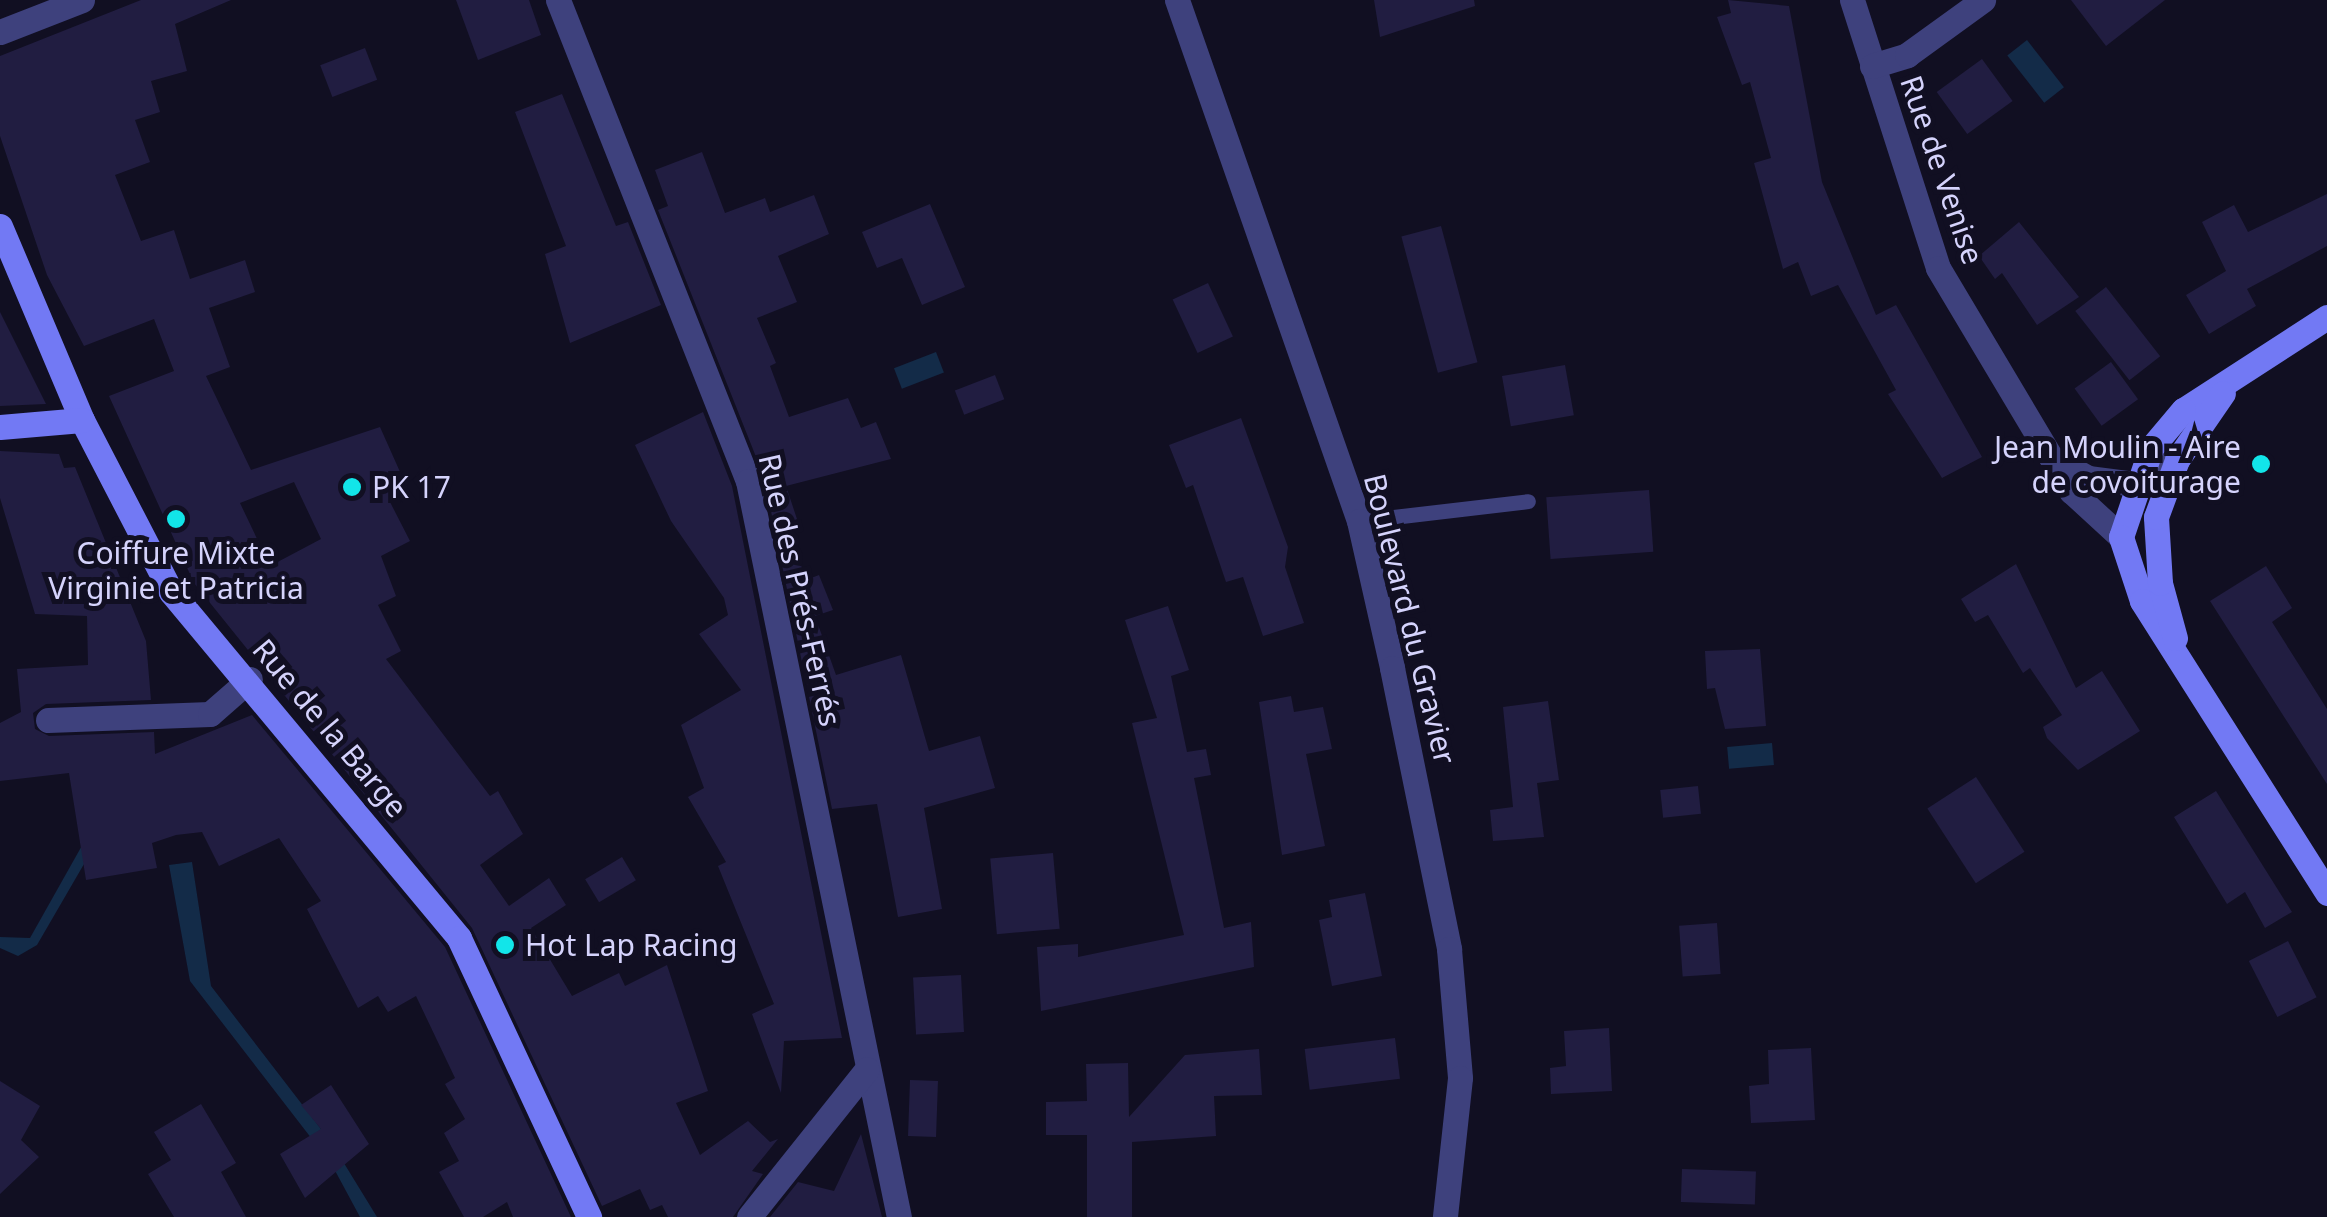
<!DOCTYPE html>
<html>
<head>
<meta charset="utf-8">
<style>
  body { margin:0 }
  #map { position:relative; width:2327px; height:1217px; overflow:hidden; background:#110f22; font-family:"Noto Sans",sans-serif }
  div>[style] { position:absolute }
  .water>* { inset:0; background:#132b48; transform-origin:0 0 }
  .building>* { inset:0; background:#211d41; transform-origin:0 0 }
  .lane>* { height:15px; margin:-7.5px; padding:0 7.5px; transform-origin:7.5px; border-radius:7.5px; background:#3e417d }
  .street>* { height:25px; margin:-12.5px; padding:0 12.5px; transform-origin:12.5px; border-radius:12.5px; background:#3e417d }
  .secondary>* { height:25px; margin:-12.5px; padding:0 12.5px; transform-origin:12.5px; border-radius:12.5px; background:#7279f4 }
  .dots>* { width:28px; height:28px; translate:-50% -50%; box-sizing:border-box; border:5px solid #110f22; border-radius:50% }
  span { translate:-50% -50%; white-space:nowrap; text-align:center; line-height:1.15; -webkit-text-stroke:10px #110f22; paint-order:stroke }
  .street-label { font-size:30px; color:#d5d3fc }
  .poi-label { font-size:30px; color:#d5d3fc }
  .right { translate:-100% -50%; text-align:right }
  .left { translate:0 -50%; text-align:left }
</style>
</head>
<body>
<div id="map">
  <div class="water">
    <div style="left:2027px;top:40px;width:60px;height:25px;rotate:52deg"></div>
    <div style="left:936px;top:352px;width:22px;height:45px;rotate:69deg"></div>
    <div style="left:1772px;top:743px;width:22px;height:45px;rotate:85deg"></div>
    <div style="clip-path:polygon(93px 826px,102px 833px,37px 945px,18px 956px,0 948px,0 937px,30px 938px)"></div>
    <div style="clip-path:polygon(192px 862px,211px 986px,331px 1142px,377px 1217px,360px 1217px,332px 1165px,190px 981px,169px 865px)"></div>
  </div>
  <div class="building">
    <div style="clip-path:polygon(evenodd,141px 0,231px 0,175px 24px,187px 71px,151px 81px,160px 112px,135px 120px,150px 162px,115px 175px,141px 241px,174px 230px,190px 279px,245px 260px,255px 292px,209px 308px,230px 367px,206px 376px,251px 470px,380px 427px,409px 492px,390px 502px,410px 541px,381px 556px,396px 596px,378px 605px,401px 651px,386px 659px,490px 796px,498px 791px,523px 834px,480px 865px,509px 906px,549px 878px,566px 905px,531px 928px,572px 996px,619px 973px,625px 986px,667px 965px,708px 1091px,676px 1103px,700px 1155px,748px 1121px,770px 1142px,778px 1139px,752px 1171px,763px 1174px,733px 1217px,668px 1217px,662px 1205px,650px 1210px,640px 1189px,602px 1206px,472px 928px,194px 583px,109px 396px,174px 371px,154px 319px,84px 346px,47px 275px,0 136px,0 56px,141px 0,294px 482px,321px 539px,270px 566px,240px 503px,294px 482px)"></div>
    <div style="clip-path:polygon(456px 0,529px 0,541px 35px,478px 60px)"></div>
    <div style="clip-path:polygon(1374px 0,1474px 0,1475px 6px,1380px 37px)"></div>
    <div style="clip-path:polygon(1728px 0,1789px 6px,1822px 182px,1876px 315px,1896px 305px,1982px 457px,1942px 478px,1888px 394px,1896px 390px,1838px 285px,1811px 296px,1798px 262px,1783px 269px,1754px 163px,1771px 158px,1750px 82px,1742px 85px,1717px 17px,1731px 13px)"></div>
    <div style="clip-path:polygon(2071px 0,2165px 0,2106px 46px)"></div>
    <div style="left:365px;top:48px;width:34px;height:48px;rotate:69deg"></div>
    <div style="left:1982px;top:59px;width:52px;height:56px;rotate:54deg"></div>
    <div style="clip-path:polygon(562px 94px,616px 226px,628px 222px,661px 305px,570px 343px,545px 254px,566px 246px,515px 112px)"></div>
    <div style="clip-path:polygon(702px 152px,725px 213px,765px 198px,770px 212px,814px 195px,829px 234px,778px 256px,797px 302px,757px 318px,776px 363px,770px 366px,789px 417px,848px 398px,861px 428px,876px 422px,891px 459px,786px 486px,797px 519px,787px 523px,806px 580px,819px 575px,833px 610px,815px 616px,836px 675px,901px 655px,929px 751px,980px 736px,995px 788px,924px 808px,942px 909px,898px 917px,877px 804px,832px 809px,764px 477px,658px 210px,668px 206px,655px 170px)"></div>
    <div style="clip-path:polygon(2327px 194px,2327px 246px,2247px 289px,2256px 306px,2209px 334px,2186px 295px,2226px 271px,2202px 222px,2234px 205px,2248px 232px)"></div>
    <div style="clip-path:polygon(930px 204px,965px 287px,922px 305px,902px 258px,877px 268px,862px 232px)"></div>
    <div style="clip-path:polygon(2019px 222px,2079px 297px,2037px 325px,2002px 273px,1995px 279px,1979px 256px)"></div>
    <div style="left:1441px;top:226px;width:141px;height:41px;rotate:75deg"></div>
    <div style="left:1208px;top:283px;width:59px;height:39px;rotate:65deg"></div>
    <div style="left:2106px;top:287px;width:88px;height:39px;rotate:52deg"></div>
    <div style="clip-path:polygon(0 312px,46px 404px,0 406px)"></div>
    <div style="left:2111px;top:362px;width:46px;height:45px;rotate:54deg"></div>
    <div style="left:1565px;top:365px;width:51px;height:64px;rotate:80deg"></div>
    <div style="left:995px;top:375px;width:26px;height:43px;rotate:69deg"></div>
    <div style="clip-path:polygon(703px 412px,732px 486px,842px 1038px,784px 1041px,781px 1093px,752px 1014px,774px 1004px,718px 866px,726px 862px,688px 797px,704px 788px,681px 725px,741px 690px,699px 634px,728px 615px,724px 598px,671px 521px,635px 445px)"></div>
    <div style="clip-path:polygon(1241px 418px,1288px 547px,1285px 567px,1304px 623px,1263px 636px,1243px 577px,1226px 582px,1193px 485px,1186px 488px,1169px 445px)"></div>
    <div style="clip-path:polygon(0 451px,59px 454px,64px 468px,75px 467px,146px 641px,151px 700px,46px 704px,33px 713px,35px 729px,49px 736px,154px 732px,155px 754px,252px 715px,445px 947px,571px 1217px,513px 1217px,507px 1202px,483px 1217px,464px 1217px,439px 1172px,459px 1161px,444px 1133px,465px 1119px,445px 1084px,455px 1078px,416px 996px,388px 1012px,378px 996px,358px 1008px,307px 909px,321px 901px,279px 838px,219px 866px,202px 832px,176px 835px,152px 843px,157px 868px,86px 880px,69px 773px,0 781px,0 723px,21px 712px,17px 669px,88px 665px,87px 616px,35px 614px,0 498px)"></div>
    <div style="left:1649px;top:490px;width:62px;height:103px;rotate:86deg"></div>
    <div style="clip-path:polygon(2016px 564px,2076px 688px,2102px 671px,2140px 731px,2078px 770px,2047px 738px,2043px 727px,2062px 715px,2030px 668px,2023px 673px,1988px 615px,1975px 622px,1961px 599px)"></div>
    <div style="clip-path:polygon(2266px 566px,2292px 608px,2272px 622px,2327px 709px,2327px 784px,2210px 601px)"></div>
    <div style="clip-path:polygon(1168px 606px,1189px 670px,1171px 676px,1187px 752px,1206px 749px,1211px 775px,1194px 778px,1224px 928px,1251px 922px,1254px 967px,1041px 1011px,1037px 947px,1078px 944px,1078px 957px,1184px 935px,1132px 723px,1157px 718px,1125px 620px)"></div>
    <div style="clip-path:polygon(1760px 649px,1766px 726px,1725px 729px,1715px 688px,1707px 689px,1705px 651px)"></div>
    <div style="clip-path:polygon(1291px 696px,1294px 712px,1323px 707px,1332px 749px,1306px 754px,1325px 846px,1282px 855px,1259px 702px)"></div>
    <div style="clip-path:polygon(1548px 701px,1559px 780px,1537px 783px,1544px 837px,1493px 841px,1490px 810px,1513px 807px,1503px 707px)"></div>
    <div style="left:1976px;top:777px;width:89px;height:58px;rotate:57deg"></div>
    <div style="left:1698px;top:786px;width:28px;height:38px;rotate:84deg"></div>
    <div style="clip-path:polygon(2216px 791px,2292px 912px,2265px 928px,2245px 892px,2227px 904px,2174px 817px)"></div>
    <div style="left:1053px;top:853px;width:76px;height:63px;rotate:85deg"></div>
    <div style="left:622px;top:857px;width:27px;height:43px;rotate:59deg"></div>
    <div style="clip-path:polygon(1365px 893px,1382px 976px,1332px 986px,1319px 920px,1332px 917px,1329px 900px)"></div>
    <div style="left:1717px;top:923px;width:51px;height:38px;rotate:86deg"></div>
    <div style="left:2288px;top:941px;width:63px;height:44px;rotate:63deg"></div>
    <div style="left:961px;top:975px;width:57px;height:48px;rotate:87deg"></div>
    <div style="clip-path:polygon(1609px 1028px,1612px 1091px,1551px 1094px,1550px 1068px,1566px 1066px,1564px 1031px)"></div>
    <div style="left:1395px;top:1038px;width:41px;height:91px;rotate:83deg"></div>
    <div style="clip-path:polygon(1811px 1048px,1815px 1120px,1751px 1123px,1749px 1086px,1769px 1084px,1768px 1050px)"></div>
    <div style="clip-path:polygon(1259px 1049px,1262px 1095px,1214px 1096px,1216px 1136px,1132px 1142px,1132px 1217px,1087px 1217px,1087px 1135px,1046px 1135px,1046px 1102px,1087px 1101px,1086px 1064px,1128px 1063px,1129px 1117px,1185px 1055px)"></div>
    <div style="left:910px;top:1080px;width:28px;height:56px;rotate:2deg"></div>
    <div style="clip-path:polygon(0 1081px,40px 1106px,21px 1140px,39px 1157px,0 1194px)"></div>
    <div style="clip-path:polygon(331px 1085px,369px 1144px,305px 1198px,280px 1154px,321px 1129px,301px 1105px)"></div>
    <div style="clip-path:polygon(201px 1104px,236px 1163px,221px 1172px,246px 1217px,174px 1217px,148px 1174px,171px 1160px,154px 1132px)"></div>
    <div style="clip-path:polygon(861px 1134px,882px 1217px,770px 1217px,798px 1182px,834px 1191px)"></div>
    <div style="left:1682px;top:1169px;width:74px;height:33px;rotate:2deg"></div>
  </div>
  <div class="lane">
    <div style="left:1359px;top:521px;width:170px;rotate:-6.7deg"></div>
  </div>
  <div class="street">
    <div style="left:558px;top:0;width:517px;rotate:68.45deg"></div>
    <div style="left:748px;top:481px;width:751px;rotate:78.41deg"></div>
    <div style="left:1177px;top:0;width:552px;rotate:70.74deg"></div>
    <div style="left:1359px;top:521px;width:151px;rotate:77.3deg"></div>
    <div style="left:1392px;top:668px;width:287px;rotate:78.5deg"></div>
    <div style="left:1449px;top:949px;width:129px;rotate:85.1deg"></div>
    <div style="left:1460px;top:1078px;width:140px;rotate:96.2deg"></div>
    <div style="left:1852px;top:0;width:281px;rotate:72.2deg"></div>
    <div style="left:1938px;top:268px;width:260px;rotate:59.2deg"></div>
    <div style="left:2071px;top:491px;width:68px;rotate:42.6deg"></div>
    <div style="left:0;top:32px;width:88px;rotate:-21.3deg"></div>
    <div style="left:1872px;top:66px;width:37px;rotate:-17deg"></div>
    <div style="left:1907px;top:55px;width:94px;rotate:-35.9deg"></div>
    <div style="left:2054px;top:459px;width:39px;rotate:29deg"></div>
    <div style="left:2088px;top:478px;width:47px;rotate:7.3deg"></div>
    <div style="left:2135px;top:484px;width:48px;rotate:-29.7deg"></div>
    <div style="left:48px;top:720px;width:162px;rotate:-2.1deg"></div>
    <div style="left:210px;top:714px;width:53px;rotate:-41.2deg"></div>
    <div style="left:749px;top:1217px;width:189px;rotate:-51.4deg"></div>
  </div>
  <div class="secondary">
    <div style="left:0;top:226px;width:211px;rotate:67.1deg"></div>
    <div style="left:82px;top:420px;width:194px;rotate:62.6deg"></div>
    <div style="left:171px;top:592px;width:450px;rotate:50.2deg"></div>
    <div style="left:459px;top:938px;width:308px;rotate:65deg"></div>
    <div style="left:2327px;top:317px;width:171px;rotate:147.1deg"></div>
    <div style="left:2183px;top:410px;width:50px;rotate:130.1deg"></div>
    <div style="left:2151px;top:448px;width:94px;rotate:108.6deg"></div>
    <div style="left:2121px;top:537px;width:67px;rotate:71.8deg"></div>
    <div style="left:2142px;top:601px;width:346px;rotate:57.6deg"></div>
    <div style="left:0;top:427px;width:82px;rotate:-4.9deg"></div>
    <div style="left:2175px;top:638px;width:57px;rotate:-105.3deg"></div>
    <div style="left:2160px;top:583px;width:66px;rotate:-93.5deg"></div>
    <div style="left:2156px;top:517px;width:61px;rotate:-69.8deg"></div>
    <div style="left:2177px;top:460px;width:81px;rotate:-55.5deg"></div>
  </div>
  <div class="dots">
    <div style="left:2261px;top:464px;background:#12e5e9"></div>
    <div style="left:352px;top:487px;background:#12e5e9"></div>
    <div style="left:176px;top:519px;background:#12e5e9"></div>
    <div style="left:505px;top:945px;background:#12e5e9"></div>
  </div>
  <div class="street-label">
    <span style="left:1942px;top:170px;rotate:71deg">Rue de Venise</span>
    <span style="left:800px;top:590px;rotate:77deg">Rue des Prés-Ferrés</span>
    <span style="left:1410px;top:619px;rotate:76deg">Boulevard du Gravier</span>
    <span style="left:330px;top:728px;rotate:50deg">Rue de la Barge</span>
  </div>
  <div class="poi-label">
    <span class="right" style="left:2241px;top:464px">Jean Moulin - Aire<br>de covoiturage</span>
    <span class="left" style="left:372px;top:487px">PK 17</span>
    <span style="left:176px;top:570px">Coiffure Mixte<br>Virginie et Patricia</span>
    <span class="left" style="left:525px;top:945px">Hot Lap Racing</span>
  </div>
</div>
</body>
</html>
